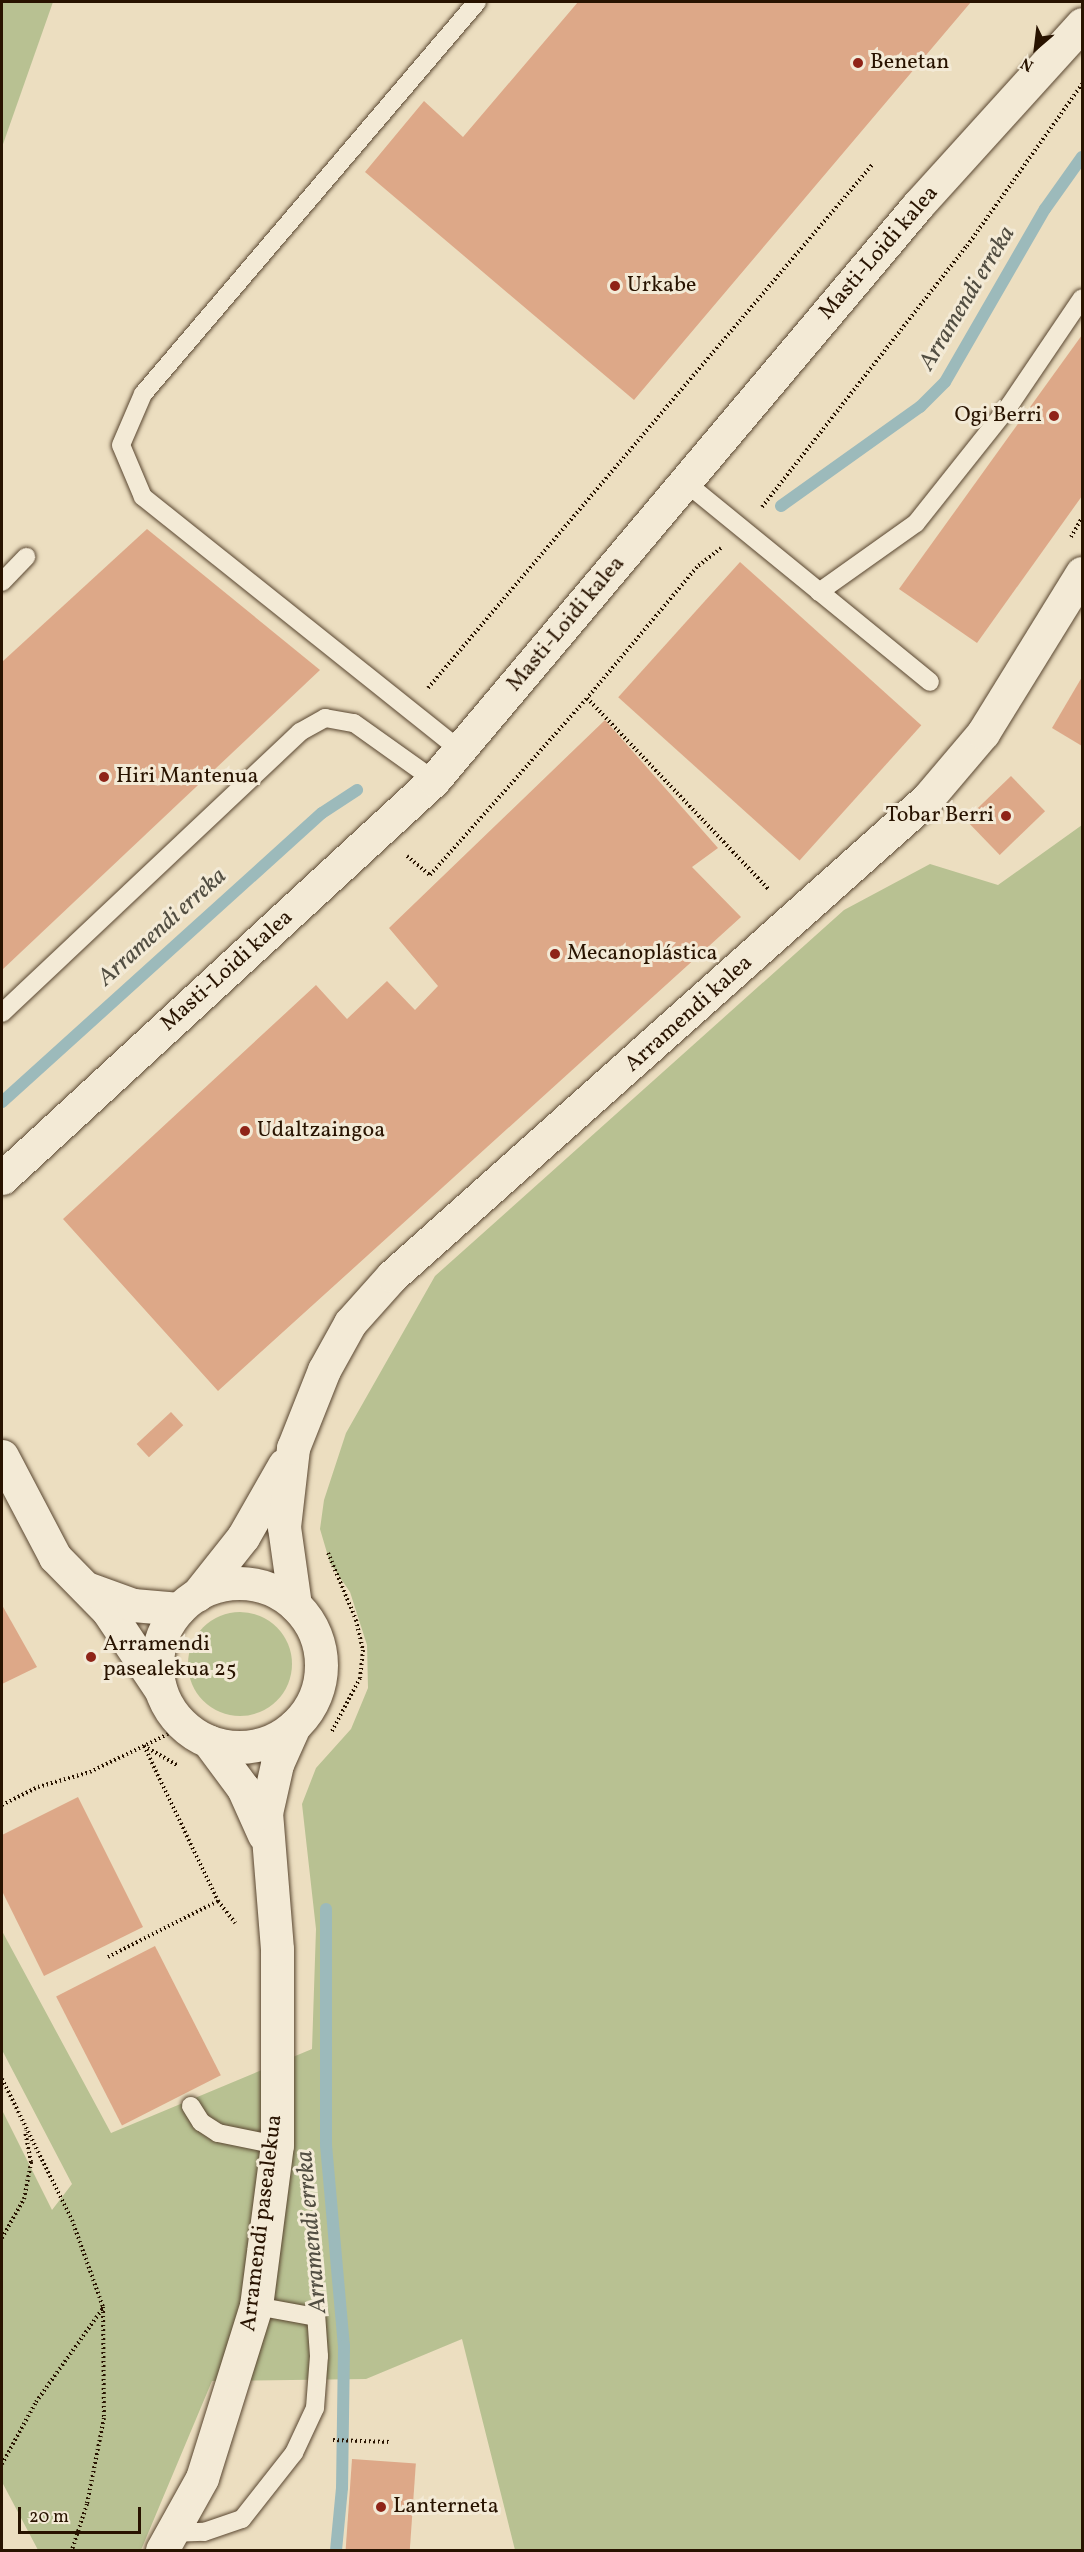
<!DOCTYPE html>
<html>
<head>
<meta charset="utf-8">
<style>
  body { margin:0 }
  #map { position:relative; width:1084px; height:2552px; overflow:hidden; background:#ecdec0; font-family:Vollkorn,serif }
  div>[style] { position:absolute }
  .green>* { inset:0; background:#b8c192 }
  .round { border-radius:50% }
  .stream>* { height:12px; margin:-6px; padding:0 6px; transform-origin:6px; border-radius:6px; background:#9cbabb }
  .building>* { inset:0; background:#dda888; transform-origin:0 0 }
  .path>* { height:4px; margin-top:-2px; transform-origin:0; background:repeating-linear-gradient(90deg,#281300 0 1.5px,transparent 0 4.5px) }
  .roads { filter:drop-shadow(0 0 2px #594630) drop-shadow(0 0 2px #594630) }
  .service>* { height:18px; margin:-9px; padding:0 9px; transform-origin:9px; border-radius:9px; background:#f3ead6 }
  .minor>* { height:33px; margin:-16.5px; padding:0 16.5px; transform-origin:16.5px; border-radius:16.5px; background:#f3ead6 }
  .tertiary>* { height:33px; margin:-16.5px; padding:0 16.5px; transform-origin:16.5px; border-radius:16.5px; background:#f3ead6 }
  .tertiary>.ring { margin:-16.5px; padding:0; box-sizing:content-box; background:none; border:33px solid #f3ead6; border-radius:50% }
  .dots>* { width:16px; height:16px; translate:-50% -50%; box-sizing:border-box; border:3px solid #f3ead6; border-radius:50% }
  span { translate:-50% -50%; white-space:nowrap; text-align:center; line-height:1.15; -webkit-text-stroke:6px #f3ead6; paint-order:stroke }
  .poi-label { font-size:22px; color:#281300 }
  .left { translate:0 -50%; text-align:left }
  .right { translate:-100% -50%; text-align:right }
  .street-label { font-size:22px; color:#281300 }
  .water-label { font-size:24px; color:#514d41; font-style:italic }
  .frame { position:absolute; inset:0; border:3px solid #281300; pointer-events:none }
  .north { position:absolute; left:1006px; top:18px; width:60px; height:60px; -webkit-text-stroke:4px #f3ead6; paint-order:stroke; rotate:208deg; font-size:16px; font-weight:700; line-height:24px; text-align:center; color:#281300 }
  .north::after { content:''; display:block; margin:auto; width:21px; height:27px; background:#281300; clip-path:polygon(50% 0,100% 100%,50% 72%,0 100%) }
  .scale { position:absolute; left:18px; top:2507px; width:123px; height:27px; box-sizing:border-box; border:3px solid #281300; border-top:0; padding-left:8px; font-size:18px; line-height:21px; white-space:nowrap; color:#281300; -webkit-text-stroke:4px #f3ead6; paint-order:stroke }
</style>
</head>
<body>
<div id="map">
  <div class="green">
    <div style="clip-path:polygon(2px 2px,53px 2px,2px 147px)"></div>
    <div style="clip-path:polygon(1082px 825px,1082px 2550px,515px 2550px,462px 2339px,366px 2379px,212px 2381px,141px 2550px,38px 2550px,2px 2482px,2px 2110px,52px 2210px,72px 2184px,2px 2050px,2px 1931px,111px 2133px,312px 2049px,316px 1929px,302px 1804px,316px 1768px,351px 1729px,368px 1688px,367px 1645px,350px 1592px,330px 1563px,320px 1529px,324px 1500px,346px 1433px,435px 1276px,844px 910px,930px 864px,998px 885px)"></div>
    <div class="round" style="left:188px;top:1612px;width:104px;height:104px"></div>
  </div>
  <div class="stream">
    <div style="left:781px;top:506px;width:171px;rotate:-35.5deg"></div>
    <div style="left:920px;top:407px;width:35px;rotate:-45deg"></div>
    <div style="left:945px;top:382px;width:200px;rotate:-60deg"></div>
    <div style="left:1045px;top:209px;width:64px;rotate:-54.6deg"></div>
    <div style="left:2px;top:1102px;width:431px;rotate:-42.1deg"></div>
    <div style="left:322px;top:813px;width:42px;rotate:-33.3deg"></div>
    <div style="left:326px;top:1909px;width:236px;rotate:90deg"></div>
    <div style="left:326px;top:2145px;width:202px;rotate:84.9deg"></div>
    <div style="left:344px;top:2346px;width:142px;rotate:90.8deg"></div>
    <div style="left:342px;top:2488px;width:62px;rotate:95.5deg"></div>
  </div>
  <div class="building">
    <div style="clip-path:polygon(578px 2px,971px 2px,634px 400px,365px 172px,424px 101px,463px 137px)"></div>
    <div style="clip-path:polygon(1082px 335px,1082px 496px,977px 643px,899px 589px)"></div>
    <div style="clip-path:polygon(147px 529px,320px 670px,2px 970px,2px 662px)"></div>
    <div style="left:740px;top:562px;width:244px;height:182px;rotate:42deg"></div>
    <div style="clip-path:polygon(1082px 677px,1082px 746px,1052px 728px)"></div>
    <div style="clip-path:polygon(605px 720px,718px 848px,692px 867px,741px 917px,218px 1391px,63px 1219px,316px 985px,347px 1019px,387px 981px,415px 1010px,438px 986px,389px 928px)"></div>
    <div style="left:1011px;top:776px;width:49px;height:63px;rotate:46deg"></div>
    <div style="left:171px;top:1412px;width:18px;height:47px;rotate:47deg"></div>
    <div style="clip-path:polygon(2px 1605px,37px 1667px,2px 1684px)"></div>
    <div style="clip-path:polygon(78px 1797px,143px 1927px,44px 1976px,2px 1891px,2px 1835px)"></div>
    <div style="left:155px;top:1946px;width:145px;height:111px;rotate:63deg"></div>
    <div style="left:352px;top:2459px;width:64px;height:91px;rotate:4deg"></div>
  </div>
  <div class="path">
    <div style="left:762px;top:507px;width:332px;rotate:-51.9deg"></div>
    <div style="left:967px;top:246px;width:199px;rotate:-54.6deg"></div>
    <div style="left:1071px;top:537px;width:22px;rotate:-60deg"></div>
    <div style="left:721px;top:548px;width:31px;rotate:142deg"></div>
    <div style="left:697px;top:567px;width:171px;rotate:130deg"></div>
    <div style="left:587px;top:698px;width:265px;rotate:46.5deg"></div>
    <div style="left:428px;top:688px;width:686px;rotate:-49.67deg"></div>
    <div style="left:407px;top:856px;width:30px;rotate:40deg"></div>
    <div style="left:430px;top:875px;width:237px;rotate:-48.4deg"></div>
    <div style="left:328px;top:1553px;width:73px;rotate:67.3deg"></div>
    <div style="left:356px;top:1620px;width:31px;rotate:77deg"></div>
    <div style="left:363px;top:1650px;width:28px;rotate:96deg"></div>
    <div style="left:360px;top:1678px;width:62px;rotate:117.8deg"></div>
    <div style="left:144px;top:1746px;width:38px;rotate:30deg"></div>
    <div style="left:144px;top:1746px;width:172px;rotate:64.5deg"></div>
    <div style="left:218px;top:1901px;width:28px;rotate:52deg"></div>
    <div style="left:2px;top:1805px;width:40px;rotate:-26.6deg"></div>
    <div style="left:38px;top:1787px;width:54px;rotate:-16.1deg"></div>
    <div style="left:90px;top:1772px;width:89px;rotate:-26deg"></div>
    <div style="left:108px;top:1957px;width:123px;rotate:-27deg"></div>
    <div style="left:2px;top:2079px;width:157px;rotate:63.6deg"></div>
    <div style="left:72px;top:2220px;width:92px;rotate:70.4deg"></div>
    <div style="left:103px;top:2307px;width:111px;rotate:89.5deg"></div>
    <div style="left:104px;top:2418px;width:88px;rotate:101.2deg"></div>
    <div style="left:87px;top:2504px;width:48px;rotate:108.1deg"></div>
    <div style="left:2px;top:2238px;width:45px;rotate:-60.6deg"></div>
    <div style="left:24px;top:2199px;width:38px;rotate:-79deg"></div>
    <div style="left:31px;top:2162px;width:32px;rotate:-101deg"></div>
    <div style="left:333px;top:2440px;width:57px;rotate:2deg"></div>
    <div style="left:2px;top:2464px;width:71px;rotate:-61.3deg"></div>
    <div style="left:36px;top:2402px;width:115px;rotate:-54.5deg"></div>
  </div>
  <div class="roads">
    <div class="service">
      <div style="left:685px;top:482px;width:316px;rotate:39.2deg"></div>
      <div style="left:2px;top:582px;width:35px;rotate:-46deg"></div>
      <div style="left:819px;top:592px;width:119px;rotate:-35.4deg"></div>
      <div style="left:916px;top:523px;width:149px;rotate:-51.5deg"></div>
      <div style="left:1009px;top:406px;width:130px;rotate:-55.9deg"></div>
      <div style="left:460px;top:750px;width:406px;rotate:-141.4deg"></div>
      <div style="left:143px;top:497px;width:56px;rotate:-112.9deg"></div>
      <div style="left:121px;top:445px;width:56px;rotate:-66.7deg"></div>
      <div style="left:143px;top:394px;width:515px;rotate:-49.57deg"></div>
      <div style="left:2px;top:1013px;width:410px;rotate:-43.3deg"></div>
      <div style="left:300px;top:732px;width:29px;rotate:-29deg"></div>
      <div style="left:325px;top:718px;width:29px;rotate:10deg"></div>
      <div style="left:354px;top:723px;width:98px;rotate:35.5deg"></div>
      <div style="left:191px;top:2106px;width:19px;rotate:58deg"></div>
      <div style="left:201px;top:2122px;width:20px;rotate:33deg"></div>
      <div style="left:218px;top:2133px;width:60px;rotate:11.5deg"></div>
      <div style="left:170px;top:2533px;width:34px;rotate:-2deg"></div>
      <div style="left:204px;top:2532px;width:40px;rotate:-18.9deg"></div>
      <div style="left:242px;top:2519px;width:84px;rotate:-51.8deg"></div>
      <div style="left:294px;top:2453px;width:50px;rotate:-65deg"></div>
      <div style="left:315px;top:2408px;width:52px;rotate:-85.6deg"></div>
      <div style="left:319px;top:2356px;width:39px;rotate:-94deg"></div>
      <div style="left:316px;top:2317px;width:61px;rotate:-169.6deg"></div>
    </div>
    <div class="minor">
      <div style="left:2px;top:1178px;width:587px;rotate:-42.65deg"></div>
      <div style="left:434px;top:780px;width:752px;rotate:-49.91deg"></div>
      <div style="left:918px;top:205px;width:244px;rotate:-47.8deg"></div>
      <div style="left:2px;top:1456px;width:114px;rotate:62.3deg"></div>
      <div style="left:55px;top:1557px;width:76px;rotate:45.5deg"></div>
      <div style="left:108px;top:1611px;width:94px;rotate:56.3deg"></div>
      <div style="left:89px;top:1589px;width:47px;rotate:20deg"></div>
      <div style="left:133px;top:1605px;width:46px;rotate:5deg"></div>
    </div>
    <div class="tertiary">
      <div class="ring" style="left:157px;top:1583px;width:131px;height:131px"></div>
      <div style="left:197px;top:1595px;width:74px;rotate:-51.6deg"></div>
      <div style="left:243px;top:1537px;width:83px;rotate:-60.3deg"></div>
      <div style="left:295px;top:1605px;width:79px;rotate:-98deg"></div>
      <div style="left:284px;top:1527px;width:80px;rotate:-83.5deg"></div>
      <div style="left:293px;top:1448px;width:84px;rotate:-68.3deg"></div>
      <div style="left:324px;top:1370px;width:54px;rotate:-61deg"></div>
      <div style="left:350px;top:1323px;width:63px;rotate:-48.2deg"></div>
      <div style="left:392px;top:1276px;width:717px;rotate:-41.72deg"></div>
      <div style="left:927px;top:799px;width:87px;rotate:-49.7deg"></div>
      <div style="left:983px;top:733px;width:188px;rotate:-58.3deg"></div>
      <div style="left:208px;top:1741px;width:59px;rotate:53.3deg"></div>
      <div style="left:243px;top:1788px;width:51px;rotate:65.9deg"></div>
      <div style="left:162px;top:2550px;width:82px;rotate:-60.9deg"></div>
      <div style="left:202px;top:2478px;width:180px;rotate:-72.6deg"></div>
      <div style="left:256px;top:2306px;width:162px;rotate:-82.6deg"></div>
      <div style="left:277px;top:2145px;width:196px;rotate:-90deg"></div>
      <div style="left:277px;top:1949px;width:136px;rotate:-94.6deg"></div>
      <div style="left:266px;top:1813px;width:50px;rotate:-77.3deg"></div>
      <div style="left:277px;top:1764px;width:42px;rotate:-65.9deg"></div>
    </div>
  </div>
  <div class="dots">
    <div style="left:858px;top:63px;background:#8f2418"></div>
    <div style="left:615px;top:286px;background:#8f2418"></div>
    <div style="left:1054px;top:416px;background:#8f2418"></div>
    <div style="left:104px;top:777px;background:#8f2418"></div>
    <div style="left:1006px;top:816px;background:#8f2418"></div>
    <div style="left:555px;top:954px;background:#8f2418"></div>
    <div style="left:245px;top:1131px;background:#8f2418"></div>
    <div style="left:91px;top:1657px;background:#8f2418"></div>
    <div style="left:381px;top:2507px;background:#8f2418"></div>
  </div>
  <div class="poi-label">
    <span class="left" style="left:870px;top:63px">Benetan</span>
    <span class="left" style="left:627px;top:286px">Urkabe</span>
    <span class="right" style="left:1042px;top:416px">Ogi Berri</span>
    <span class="left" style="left:116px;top:777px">Hiri Mantenua</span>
    <span class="right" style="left:994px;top:816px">Tobar Berri</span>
    <span class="left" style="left:567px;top:954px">Mecanoplástica</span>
    <span class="left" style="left:257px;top:1131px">Udaltzaingoa</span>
    <span class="left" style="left:103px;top:1657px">Arramendi<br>pasealekua 25</span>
    <span class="left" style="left:393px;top:2507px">Lanterneta</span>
  </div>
  <div class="street-label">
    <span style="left:879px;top:253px;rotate:-49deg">Masti-Loidi kalea</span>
    <span style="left:566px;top:624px;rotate:-50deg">Masti-Loidi kalea</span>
    <span style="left:227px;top:971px;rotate:-42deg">Masti-Loidi kalea</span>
    <span style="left:689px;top:1014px;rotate:-42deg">Arramendi kalea</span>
    <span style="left:262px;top:2223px;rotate:-83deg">Arramendi pasealekua</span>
  </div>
  <div class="water-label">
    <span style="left:968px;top:299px;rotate:-59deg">Arramendi erreka</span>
    <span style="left:163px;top:928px;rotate:-42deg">Arramendi erreka</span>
    <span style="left:313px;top:2232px;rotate:-95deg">Arramendi erreka</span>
  </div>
  <div class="frame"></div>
  <div class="north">N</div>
  <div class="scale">20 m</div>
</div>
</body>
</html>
